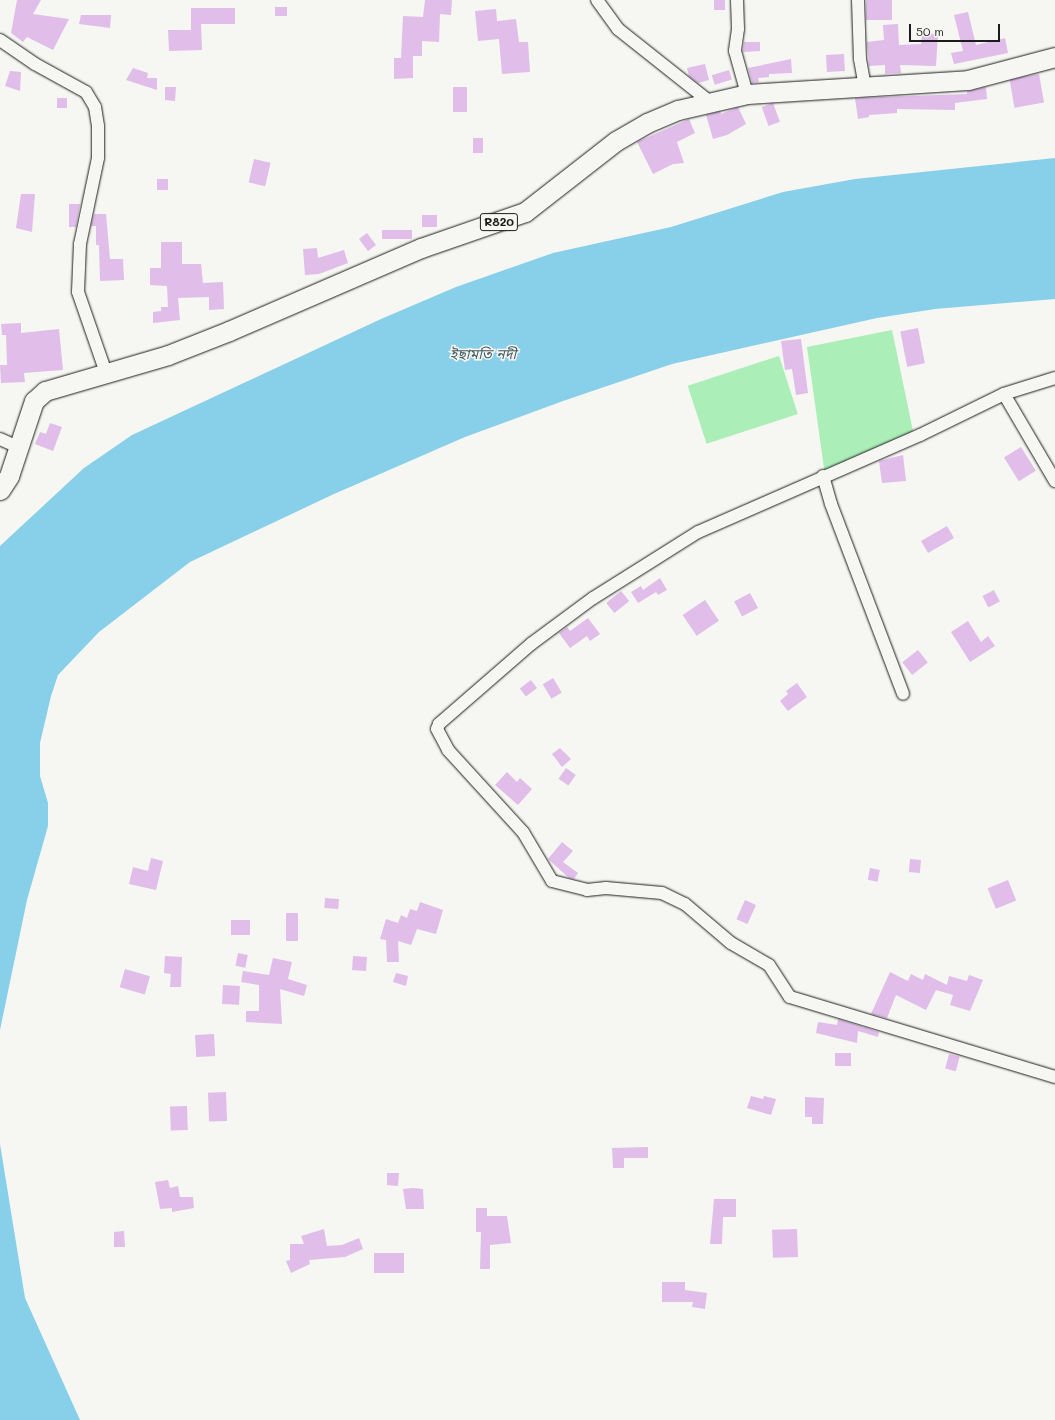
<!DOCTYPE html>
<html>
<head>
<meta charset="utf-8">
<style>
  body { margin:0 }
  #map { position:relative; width:1055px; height:1420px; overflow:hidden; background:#f6f6f2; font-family:Mali,"Noto Sans Bengali",sans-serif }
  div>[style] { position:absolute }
  .green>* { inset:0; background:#abeeb7; transform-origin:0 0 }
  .water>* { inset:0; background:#88cfea }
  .building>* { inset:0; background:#e0bee9; transform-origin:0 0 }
  .roads { filter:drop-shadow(0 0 1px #1c1c1c) drop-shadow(0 0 1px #1c1c1c) }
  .minor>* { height:12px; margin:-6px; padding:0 6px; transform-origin:6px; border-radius:6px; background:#f6f6f2 }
  .primary>* { height:19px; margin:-9.5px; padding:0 9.5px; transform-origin:9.5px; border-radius:9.5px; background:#f6f6f2 }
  span { translate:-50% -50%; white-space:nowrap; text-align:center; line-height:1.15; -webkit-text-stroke:3px #f6f6f2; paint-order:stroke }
  .shield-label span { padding:1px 3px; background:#f6f6f2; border:1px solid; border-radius:3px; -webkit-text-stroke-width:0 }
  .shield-label { font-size:12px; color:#1c1c1c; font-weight:700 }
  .water-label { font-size:14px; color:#425b64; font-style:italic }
  .scale { position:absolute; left:909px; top:24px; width:91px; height:18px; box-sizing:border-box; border:2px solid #1c1c1c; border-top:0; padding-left:5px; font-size:12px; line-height:14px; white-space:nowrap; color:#1c1c1c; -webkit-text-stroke:3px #f6f6f2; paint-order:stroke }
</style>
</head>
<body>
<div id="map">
  <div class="green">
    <div style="clip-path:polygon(892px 330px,913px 431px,825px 475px,807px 347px)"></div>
    <div style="left:779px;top:356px;width:61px;height:96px;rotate:72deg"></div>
  </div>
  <div class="water">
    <div style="clip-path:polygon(1055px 158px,1055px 299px,935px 309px,877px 318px,672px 364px,563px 401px,465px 437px,334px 494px,190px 562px,99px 632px,58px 675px,51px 696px,40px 743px,40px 776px,48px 803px,48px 826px,27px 900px,0 1030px,0 546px,84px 468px,132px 435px,381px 319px,456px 287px,553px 253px,671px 227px,783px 192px,855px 179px)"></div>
    <div style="clip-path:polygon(0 1144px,25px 1298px,80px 1420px,0 1420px)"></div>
  </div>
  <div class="building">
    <div style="clip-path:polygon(17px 0,41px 0,33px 14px,69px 19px,53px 50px,27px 37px,23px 42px,11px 33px)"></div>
    <div style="clip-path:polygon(425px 0,452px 0,451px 15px,440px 14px,439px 42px,422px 41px,422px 56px,413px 56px,413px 78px,394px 79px,394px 58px,401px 58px,403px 16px,423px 17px)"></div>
    <div style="left:714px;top:0;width:11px;height:10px"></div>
    <div style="left:866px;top:0;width:26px;height:20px"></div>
    <div style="left:275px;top:7px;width:12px;height:9px"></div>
    <div style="clip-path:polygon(191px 8px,235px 8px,235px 24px,201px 24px,202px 50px,169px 51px,168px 30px,191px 30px)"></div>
    <div style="clip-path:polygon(496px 9px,497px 21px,516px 19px,519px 42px,528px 42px,530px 72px,502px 74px,499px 39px,478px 41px,475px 11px)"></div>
    <div style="clip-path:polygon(968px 12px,976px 45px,1005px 38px,1008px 53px,954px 64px,951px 53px,963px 51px,954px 15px)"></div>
    <div style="clip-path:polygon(81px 15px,111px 15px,110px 28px,79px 24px)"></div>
    <div style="clip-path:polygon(898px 24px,899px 45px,921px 44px,922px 33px,938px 34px,936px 66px,900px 65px,901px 73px,885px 74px,885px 65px,869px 66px,867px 42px,884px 40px,883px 25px)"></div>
    <div style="clip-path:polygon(744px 42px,760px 42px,760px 51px,743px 52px)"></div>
    <div style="left:844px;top:54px;width:17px;height:18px;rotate:87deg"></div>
    <div style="clip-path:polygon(791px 59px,792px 73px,769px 74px,769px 77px,758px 78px,759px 82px,752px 83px,748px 68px)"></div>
    <div style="clip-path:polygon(705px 64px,709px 80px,698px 83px,689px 76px,687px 68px)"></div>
    <div style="clip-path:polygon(133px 68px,148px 73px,147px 78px,157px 78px,157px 90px,126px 80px)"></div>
    <div style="left:729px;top:70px;width:10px;height:18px;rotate:73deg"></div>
    <div style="clip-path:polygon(10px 71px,21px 72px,20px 91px,5px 86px)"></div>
    <div style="left:1039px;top:74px;width:29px;height:30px;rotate:80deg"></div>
    <div style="clip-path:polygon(165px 87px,176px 87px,175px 101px,165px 100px)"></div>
    <div style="left:453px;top:87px;width:14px;height:25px"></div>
    <div style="clip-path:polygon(986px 87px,987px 99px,955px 103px,955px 110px,897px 109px,897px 113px,869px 115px,869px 117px,858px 119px,855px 98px,967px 94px,967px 91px)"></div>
    <div style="left:57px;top:98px;width:10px;height:10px"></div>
    <div style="left:773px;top:103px;width:20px;height:12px;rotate:70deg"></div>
    <div style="clip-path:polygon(738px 107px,746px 124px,727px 135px,713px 139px,706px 115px,720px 111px,721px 114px)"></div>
    <div style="clip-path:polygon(689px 119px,695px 133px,677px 142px,684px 163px,673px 164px,653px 174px,637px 142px)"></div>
    <div style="left:473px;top:138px;width:10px;height:15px"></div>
    <div style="left:254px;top:159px;width:17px;height:24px;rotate:13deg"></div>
    <div style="left:157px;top:179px;width:11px;height:11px"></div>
    <div style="clip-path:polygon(21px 194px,35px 194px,32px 232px,16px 228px)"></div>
    <div style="clip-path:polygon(69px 204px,80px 204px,76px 227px,69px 227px)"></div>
    <div style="clip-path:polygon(94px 214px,106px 214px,110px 259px,123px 259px,124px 280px,100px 281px,99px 245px,96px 245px,96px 226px,91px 226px)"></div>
    <div style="left:422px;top:215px;width:15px;height:12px"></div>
    <div style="left:382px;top:230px;width:30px;height:9px"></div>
    <div style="left:367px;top:233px;width:15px;height:10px;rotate:53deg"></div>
    <div style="clip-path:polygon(161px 242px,182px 242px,182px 264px,201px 264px,203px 283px,223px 282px,224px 309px,209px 310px,209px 297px,178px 298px,180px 320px,153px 323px,153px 312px,161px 311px,161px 307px,168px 307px,167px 286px,150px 285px,150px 268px,161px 268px)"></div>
    <div style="clip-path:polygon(317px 248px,318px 258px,344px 250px,348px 263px,319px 274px,305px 275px,303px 249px)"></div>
    <div style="clip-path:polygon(21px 323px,21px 333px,59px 329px,63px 370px,24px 373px,25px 382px,1px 383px,0 365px,7px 365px,6px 335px,2px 335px,1px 324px)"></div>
    <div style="left:918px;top:328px;width:36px;height:18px;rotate:79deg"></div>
    <div style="clip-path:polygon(801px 339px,808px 393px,796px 395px,792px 369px,785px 370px,781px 341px)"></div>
    <div style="clip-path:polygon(50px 423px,62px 427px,53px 451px,35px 444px,40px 432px,46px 434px)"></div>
    <div style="left:1021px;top:447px;width:28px;height:20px;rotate:58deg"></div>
    <div style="clip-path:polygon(903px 455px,906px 481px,882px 483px,879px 461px)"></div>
    <div style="left:947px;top:526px;width:14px;height:30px;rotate:60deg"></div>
    <div style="clip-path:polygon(660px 578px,667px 590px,658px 595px,656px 592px,638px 603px,631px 592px,641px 586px,643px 590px)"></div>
    <div style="left:994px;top:590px;width:13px;height:13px;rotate:63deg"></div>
    <div style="left:621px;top:591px;width:13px;height:19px;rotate:51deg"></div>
    <div style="left:750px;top:593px;width:17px;height:18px;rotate:62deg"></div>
    <div style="left:705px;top:600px;width:25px;height:27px;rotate:56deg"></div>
    <div style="clip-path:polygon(588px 618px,600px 634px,590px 641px,587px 636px,570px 648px,559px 633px,567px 627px,570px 631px)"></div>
    <div style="clip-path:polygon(968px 621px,981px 642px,988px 636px,995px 646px,970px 662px,951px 632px)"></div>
    <div style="left:918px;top:650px;width:16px;height:20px;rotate:52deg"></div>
    <div style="left:553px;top:678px;width:17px;height:12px;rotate:59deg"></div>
    <div style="left:531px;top:680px;width:10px;height:14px;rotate:53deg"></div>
    <div style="clip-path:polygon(797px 683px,807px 697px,788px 711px,780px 701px,788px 694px,786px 691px)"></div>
    <div style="clip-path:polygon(560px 748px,571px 759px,562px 767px,552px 754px)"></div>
    <div style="left:566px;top:768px;width:12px;height:13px;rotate:35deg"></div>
    <div style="clip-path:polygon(507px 772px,517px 782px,520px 778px,532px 789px,518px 805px,495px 785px)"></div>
    <div style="clip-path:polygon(562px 842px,573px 851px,563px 862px,578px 873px,574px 879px,569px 878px,548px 859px)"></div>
    <div style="clip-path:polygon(151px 858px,163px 861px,156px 890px,129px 884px,133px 867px,148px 871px)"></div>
    <div style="left:910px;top:859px;width:11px;height:13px;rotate:5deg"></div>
    <div style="left:870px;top:868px;width:10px;height:12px;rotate:11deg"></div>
    <div style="left:1008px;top:880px;width:22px;height:22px;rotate:68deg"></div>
    <div style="left:325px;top:898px;width:14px;height:10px;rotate:4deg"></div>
    <div style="left:745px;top:900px;width:12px;height:21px;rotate:24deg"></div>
    <div style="clip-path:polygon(420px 902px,443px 910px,436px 934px,417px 929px,411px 945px,398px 941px,399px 962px,387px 962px,386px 940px,380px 939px,386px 919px,398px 923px,401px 915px,407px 918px,410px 909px,417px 911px)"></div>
    <div style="left:298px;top:913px;width:28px;height:12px;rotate:90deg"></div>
    <div style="left:250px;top:920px;width:15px;height:19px;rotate:90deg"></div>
    <div style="left:238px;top:953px;width:10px;height:13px;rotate:11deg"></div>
    <div style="clip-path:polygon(165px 956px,182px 957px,181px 987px,170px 987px,171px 974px,164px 973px)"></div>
    <div style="left:353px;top:956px;width:14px;height:14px;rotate:4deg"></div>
    <div style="clip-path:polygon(273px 958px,292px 962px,288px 979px,307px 985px,304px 996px,280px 989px,282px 1024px,246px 1022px,246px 1011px,259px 1011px,259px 985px,241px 982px,243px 971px,269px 975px)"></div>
    <div style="left:125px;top:969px;width:26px;height:19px;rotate:16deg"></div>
    <div style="clip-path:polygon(890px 972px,908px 981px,911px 974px,923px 980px,925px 974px,947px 985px,949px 976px,967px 981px,969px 975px,983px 980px,970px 1011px,950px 1005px,953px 995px,936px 990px,926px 1010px,896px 995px,887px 1018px,871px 1014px)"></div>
    <div style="clip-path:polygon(396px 973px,408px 976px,406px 986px,393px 982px)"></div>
    <div style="left:223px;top:985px;width:17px;height:19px;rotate:3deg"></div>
    <div style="clip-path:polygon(838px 1019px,879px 1032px,878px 1037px,858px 1031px,857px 1043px,816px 1033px,818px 1022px,837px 1025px)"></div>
    <div style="left:214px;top:1034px;width:22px;height:19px;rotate:87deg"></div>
    <div style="left:851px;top:1053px;width:13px;height:16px;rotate:90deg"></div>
    <div style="left:949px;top:1054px;width:11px;height:15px;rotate:15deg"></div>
    <div style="left:226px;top:1092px;width:29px;height:18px;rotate:88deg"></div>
    <div style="clip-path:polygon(751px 1096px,763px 1099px,764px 1096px,776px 1099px,771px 1115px,747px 1108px)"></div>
    <div style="clip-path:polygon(805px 1097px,824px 1098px,823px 1124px,812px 1124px,812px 1117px,805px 1117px)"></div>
    <div style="left:187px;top:1106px;width:24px;height:17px;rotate:88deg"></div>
    <div style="clip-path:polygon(648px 1147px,648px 1158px,624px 1158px,624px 1168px,613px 1168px,612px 1148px)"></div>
    <div style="clip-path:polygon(387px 1173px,399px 1173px,398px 1186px,387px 1185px)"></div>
    <div style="clip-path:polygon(168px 1180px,170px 1188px,178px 1186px,180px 1197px,193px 1197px,194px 1208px,172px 1212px,172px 1208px,160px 1209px,155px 1182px)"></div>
    <div style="clip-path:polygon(413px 1188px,423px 1189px,424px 1209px,406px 1209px,403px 1189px)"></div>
    <div style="clip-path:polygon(714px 1199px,736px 1199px,736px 1217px,723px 1217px,722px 1244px,710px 1244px)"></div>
    <div style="clip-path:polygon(476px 1208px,487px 1208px,487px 1216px,507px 1216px,511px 1243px,490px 1245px,490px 1269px,480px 1269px,481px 1232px,476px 1232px)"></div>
    <div style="clip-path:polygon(324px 1229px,327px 1246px,342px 1245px,359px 1238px,363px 1249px,345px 1257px,309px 1260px,310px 1264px,291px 1273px,286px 1261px,290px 1260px,290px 1244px,304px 1244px,301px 1236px)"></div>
    <div style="left:797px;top:1229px;width:28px;height:25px;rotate:88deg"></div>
    <div style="clip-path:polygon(124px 1231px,125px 1247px,114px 1247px,114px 1232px)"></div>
    <div style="left:374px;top:1253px;width:30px;height:20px"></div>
    <div style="clip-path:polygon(662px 1282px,685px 1282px,685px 1290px,707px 1293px,705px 1309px,692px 1307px,693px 1302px,662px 1302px)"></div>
  </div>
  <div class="roads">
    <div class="minor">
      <div style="left:597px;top:0;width:36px;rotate:54deg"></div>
      <div style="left:618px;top:29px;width:117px;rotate:38.4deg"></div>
      <div style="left:737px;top:0;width:29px;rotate:88deg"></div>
      <div style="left:738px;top:29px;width:22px;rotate:98deg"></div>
      <div style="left:735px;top:51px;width:45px;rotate:74.4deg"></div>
      <div style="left:858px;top:0;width:59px;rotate:88.1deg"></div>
      <div style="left:860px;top:59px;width:27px;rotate:80deg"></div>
      <div style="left:0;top:40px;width:42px;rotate:34.4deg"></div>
      <div style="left:35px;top:64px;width:58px;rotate:28.8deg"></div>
      <div style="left:86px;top:92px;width:17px;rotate:59deg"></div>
      <div style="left:95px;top:107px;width:19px;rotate:81deg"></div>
      <div style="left:98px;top:126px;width:32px;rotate:90deg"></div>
      <div style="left:98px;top:158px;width:88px;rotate:101.8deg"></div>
      <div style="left:80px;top:244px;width:48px;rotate:92.4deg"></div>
      <div style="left:78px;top:292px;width:86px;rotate:70.9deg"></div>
      <div style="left:1055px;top:378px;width:53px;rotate:162.6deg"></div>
      <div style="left:1004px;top:394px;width:93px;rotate:154deg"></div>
      <div style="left:920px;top:435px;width:242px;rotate:156.4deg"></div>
      <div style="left:698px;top:532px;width:124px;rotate:147.8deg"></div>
      <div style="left:593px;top:598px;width:77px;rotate:143.4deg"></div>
      <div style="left:531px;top:644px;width:122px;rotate:139deg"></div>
      <div style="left:439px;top:724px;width:5px;rotate:112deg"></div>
      <div style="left:437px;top:729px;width:24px;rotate:62deg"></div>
      <div style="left:448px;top:750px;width:111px;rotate:47.6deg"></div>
      <div style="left:523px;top:832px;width:57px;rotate:59.4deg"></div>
      <div style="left:552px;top:881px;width:36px;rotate:14deg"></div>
      <div style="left:587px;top:890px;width:19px;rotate:-6deg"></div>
      <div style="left:606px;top:888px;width:56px;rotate:5.1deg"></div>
      <div style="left:662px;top:893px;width:25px;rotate:26deg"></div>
      <div style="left:685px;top:904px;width:60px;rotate:40.3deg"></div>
      <div style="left:731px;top:943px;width:44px;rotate:30.1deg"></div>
      <div style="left:769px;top:965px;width:38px;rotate:57deg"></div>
      <div style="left:790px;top:997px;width:277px;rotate:16.8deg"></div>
      <div style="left:1004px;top:394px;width:101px;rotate:59.6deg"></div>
      <div style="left:0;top:439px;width:20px;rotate:24deg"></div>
      <div style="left:823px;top:476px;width:29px;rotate:74deg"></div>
      <div style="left:831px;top:504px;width:203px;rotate:69.2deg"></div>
    </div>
    <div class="primary">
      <div style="left:0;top:490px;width:17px;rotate:-57deg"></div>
      <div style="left:9px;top:476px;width:79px;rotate:-71.6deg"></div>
      <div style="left:34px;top:401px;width:15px;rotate:-42deg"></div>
      <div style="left:45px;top:391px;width:128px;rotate:-16.3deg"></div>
      <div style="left:168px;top:355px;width:66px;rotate:-21.5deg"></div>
      <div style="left:229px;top:331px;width:209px;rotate:-23.4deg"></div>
      <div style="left:421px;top:248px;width:110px;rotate:-19.1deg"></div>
      <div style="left:525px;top:212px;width:115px;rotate:-38deg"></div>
      <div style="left:616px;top:141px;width:36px;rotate:-30deg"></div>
      <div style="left:647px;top:123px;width:34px;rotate:-23deg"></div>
      <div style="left:678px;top:110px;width:71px;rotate:-13.1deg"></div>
      <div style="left:747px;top:94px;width:221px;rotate:-3.6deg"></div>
      <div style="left:968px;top:80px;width:90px;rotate:-14.8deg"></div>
    </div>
  </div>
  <div class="shield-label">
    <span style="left:499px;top:222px">R820</span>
  </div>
  <div class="water-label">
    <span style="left:483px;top:354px">ইছামতি নদী</span>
  </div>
  <div class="scale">50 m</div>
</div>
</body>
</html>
